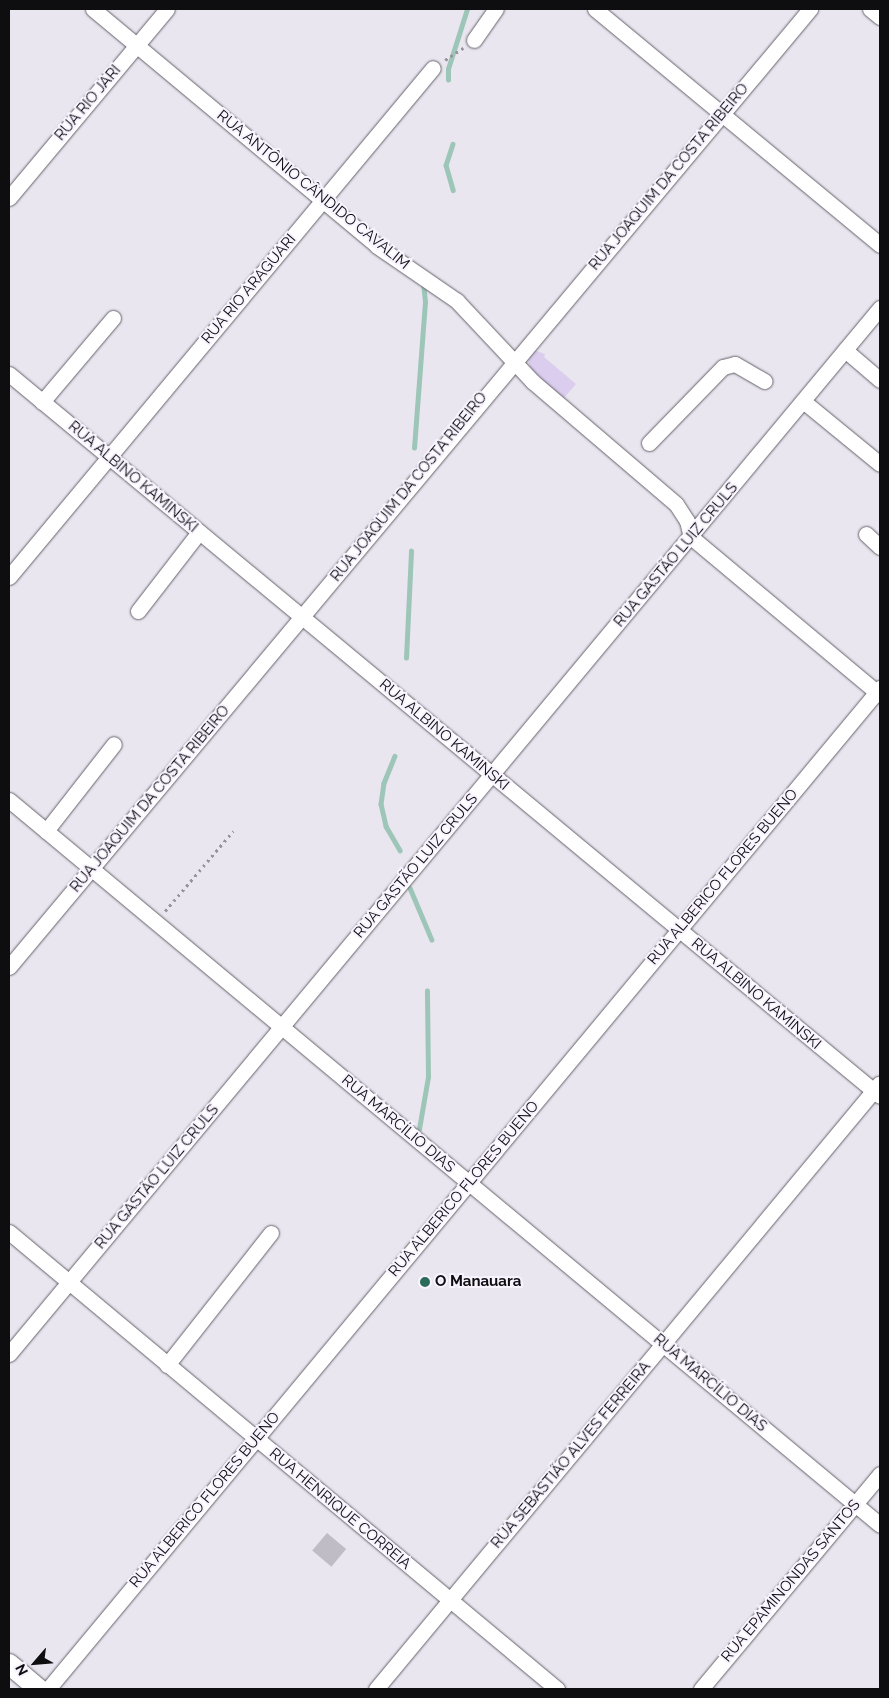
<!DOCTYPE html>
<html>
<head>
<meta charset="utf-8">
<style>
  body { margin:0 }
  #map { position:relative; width:889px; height:1698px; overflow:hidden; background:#eae6f0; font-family:Raleway,sans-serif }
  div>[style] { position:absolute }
  .green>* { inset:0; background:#dbcdee }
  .stream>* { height:4.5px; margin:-2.25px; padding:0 2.25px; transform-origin:2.25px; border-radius:2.25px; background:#9dc6b8 }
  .building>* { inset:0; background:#c0bcc6; transform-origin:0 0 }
  .path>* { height:2.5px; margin-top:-1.25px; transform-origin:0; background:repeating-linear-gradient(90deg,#96939a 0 2.5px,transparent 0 6.5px) }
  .roads { filter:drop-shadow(0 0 1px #65616a) drop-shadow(0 0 1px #65616a) }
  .minor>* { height:15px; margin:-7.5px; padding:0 7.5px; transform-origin:7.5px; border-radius:7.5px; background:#fff }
  .major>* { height:20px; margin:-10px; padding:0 10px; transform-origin:10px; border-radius:10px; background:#fff }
  .dots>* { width:14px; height:14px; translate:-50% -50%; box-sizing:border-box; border:2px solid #f8f3fe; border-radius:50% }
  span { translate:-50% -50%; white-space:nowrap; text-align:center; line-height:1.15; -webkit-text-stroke:4px #f8f3fe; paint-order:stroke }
  .street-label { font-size:15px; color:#0e0d10 }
  .poi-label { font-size:15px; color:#0e0d10; font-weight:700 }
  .left { translate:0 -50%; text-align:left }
  .frame { position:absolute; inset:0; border:10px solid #0e0d10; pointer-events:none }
  .north { position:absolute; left:10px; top:1638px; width:50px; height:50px; -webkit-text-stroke:4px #f8f3fe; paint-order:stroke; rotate:243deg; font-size:14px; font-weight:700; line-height:20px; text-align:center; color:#0e0d10 }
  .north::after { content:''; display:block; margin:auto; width:18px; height:22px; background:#0e0d10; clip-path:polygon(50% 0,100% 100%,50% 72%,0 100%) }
</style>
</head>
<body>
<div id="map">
  <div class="green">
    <div style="clip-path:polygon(531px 349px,545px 354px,544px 357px,576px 384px,563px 399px,530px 370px,528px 358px)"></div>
  </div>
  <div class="stream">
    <div style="left:448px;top:80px;width:11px;rotate:-90deg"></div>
    <div style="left:448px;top:69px;width:63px;rotate:-72.4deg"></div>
    <div style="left:453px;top:144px;width:22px;rotate:108deg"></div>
    <div style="left:446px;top:165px;width:26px;rotate:74deg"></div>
    <div style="left:414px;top:448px;width:146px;rotate:-85.7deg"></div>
    <div style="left:425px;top:302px;width:18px;rotate:-96deg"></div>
    <div style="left:406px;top:658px;width:107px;rotate:-87.3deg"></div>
    <div style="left:395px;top:756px;width:29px;rotate:112deg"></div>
    <div style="left:384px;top:783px;width:21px;rotate:98deg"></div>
    <div style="left:381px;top:804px;width:23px;rotate:77deg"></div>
    <div style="left:386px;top:826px;width:28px;rotate:60deg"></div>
    <div style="left:410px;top:888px;width:56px;rotate:67.1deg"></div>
    <div style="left:419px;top:1129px;width:53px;rotate:-80.2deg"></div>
    <div style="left:428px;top:1077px;width:86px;rotate:-90.7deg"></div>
  </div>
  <div class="building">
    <div style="left:327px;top:1533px;width:25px;height:23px;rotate:40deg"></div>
  </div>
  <div class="path">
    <div style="left:445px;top:60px;width:22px;rotate:-34deg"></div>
    <div style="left:165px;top:911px;width:105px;rotate:-49.6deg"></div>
  </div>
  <div class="roads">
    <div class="minor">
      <div style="left:93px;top:9px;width:370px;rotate:39.8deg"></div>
      <div style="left:377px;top:246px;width:97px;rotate:34.5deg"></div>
      <div style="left:457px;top:301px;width:110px;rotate:46.8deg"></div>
      <div style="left:532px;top:381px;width:189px;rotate:40.5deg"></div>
      <div style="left:676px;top:504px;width:20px;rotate:57deg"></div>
      <div style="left:687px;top:521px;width:16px;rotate:76deg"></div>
      <div style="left:691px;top:537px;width:246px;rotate:39.9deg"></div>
      <div style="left:595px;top:9px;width:370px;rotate:39.6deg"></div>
      <div style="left:870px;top:9px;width:13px;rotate:39deg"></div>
      <div style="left:474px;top:40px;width:38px;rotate:-55deg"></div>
      <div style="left:9px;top:198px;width:246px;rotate:-50.1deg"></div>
      <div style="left:845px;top:350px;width:46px;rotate:40.6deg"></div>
      <div style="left:9px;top:374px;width:1131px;rotate:39.66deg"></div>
      <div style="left:803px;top:401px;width:99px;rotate:39.3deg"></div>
      <div style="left:42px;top:402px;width:110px;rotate:-49.8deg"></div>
      <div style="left:649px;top:443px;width:106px;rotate:-45.8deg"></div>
      <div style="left:723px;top:367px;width:12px;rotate:-14deg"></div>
      <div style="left:735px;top:364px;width:34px;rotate:30deg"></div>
      <div style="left:866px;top:534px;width:19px;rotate:43deg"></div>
      <div style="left:9px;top:577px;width:662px;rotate:-50.21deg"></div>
      <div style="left:138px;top:611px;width:100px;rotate:-52.3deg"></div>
      <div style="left:9px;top:800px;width:1133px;rotate:39.77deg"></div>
      <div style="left:46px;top:831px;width:110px;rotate:-52deg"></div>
      <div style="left:9px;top:967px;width:1249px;rotate:-50.1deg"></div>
      <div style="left:9px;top:1232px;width:714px;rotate:39.83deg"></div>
      <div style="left:9px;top:1354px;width:1361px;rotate:-50.22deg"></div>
      <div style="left:167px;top:1365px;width:168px;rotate:-51.8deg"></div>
      <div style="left:48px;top:1689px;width:1302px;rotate:-50.27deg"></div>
      <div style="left:376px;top:1689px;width:787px;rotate:-50.26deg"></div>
      <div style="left:701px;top:1689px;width:280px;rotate:-50.2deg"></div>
    </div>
    <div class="major">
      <div style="left:9px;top:1664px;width:39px;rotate:40deg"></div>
    </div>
  </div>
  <div class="dots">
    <div style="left:425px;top:1282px;background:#2b6b59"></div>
  </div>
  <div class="street-label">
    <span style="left:88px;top:103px;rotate:-50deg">RUA RIO JARI</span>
    <span style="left:669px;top:177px;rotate:-50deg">RUA JOAQUIM DA COSTA RIBEIRO</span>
    <span style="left:313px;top:190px;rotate:39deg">RUA ANTÔNIO CÂNDIDO CAVALIM</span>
    <span style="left:249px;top:289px;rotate:-50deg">RUA RIO ARAGUARI</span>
    <span style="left:133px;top:477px;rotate:40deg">RUA ALBINO KAMINSKI</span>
    <span style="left:409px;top:487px;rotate:-51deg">RUA JOAQUIM DA COSTA RIBEIRO</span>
    <span style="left:676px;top:555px;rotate:-50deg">RUA GASTÃO LUIZ CRULS</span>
    <span style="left:444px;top:735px;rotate:40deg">RUA ALBINO KAMINSKI</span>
    <span style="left:150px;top:799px;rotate:-50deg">RUA JOAQUIM DA COSTA RIBEIRO</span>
    <span style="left:416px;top:866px;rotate:-50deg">RUA GASTÃO LUIZ CRULS</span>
    <span style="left:723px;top:877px;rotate:-50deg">RUA ALBERICO FLORES BUENO</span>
    <span style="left:756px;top:994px;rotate:40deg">RUA ALBINO KAMINSKI</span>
    <span style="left:398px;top:1124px;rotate:40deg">RUA MARCÍLIO DIAS</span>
    <span style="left:157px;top:1177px;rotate:-50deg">RUA GASTÃO LUIZ CRULS</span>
    <span style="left:464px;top:1189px;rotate:-50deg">RUA ALBERICO FLORES BUENO</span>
    <span style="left:710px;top:1383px;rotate:40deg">RUA MARCÍLIO DIAS</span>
    <span style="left:571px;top:1455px;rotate:-50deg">RUA SEBASTIÃO ALVES FERREIRA</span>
    <span style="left:205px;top:1500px;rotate:-50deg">RUA ALBERICO FLORES BUENO</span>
    <span style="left:340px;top:1509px;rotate:40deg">RUA HENRIQUE CORREIA</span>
    <span style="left:791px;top:1581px;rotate:-50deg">RUA EPAMINONDAS SANTOS</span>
  </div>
  <div class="poi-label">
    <span class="left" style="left:435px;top:1282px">O Manauara</span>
  </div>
  <div class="frame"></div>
  <div class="north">N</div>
</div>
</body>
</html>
